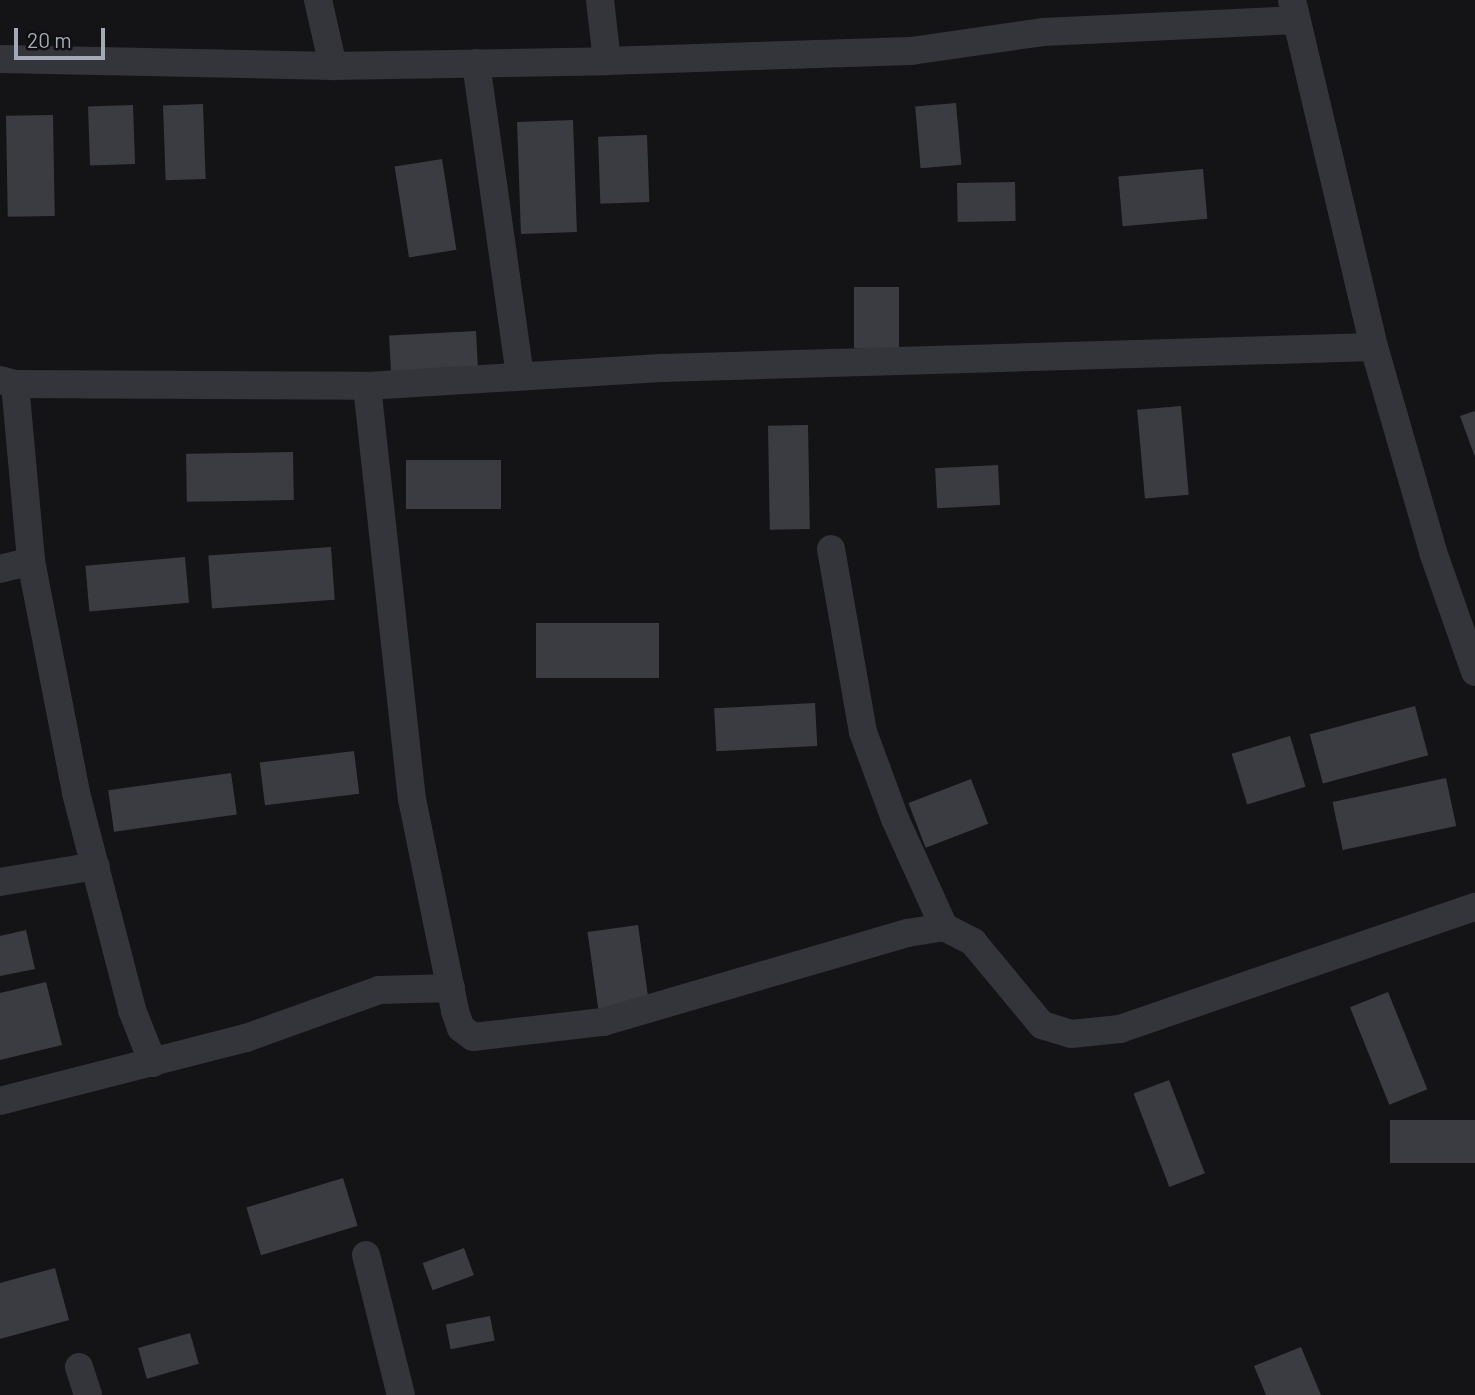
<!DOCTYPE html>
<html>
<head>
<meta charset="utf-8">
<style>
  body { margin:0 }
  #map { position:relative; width:1475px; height:1395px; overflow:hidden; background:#141416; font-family:Barlow,sans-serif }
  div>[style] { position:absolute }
  .building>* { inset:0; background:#3b3c41; transform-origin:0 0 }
  .street>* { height:28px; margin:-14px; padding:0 14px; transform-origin:14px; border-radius:14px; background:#34353b }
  span { translate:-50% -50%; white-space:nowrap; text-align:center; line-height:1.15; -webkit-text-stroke:5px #0f0f11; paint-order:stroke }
  .scale { position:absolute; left:14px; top:28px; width:91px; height:32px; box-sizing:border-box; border:4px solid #a4a9b8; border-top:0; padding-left:9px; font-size:21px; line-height:24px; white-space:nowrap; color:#a4a9b8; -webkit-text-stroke:5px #0f0f11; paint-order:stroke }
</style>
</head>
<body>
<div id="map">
  <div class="building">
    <div style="left:956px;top:103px;width:62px;height:41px;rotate:85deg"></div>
    <div style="left:203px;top:104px;width:75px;height:40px;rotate:88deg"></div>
    <div style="left:133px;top:105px;width:59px;height:45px;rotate:88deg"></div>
    <div style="left:53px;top:115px;width:101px;height:47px;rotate:89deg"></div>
    <div style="left:573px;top:120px;width:112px;height:56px;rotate:88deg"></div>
    <div style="left:647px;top:135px;width:67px;height:49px;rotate:88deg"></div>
    <div style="left:442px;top:159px;width:92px;height:48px;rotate:81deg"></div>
    <div style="left:1203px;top:169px;width:50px;height:85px;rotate:85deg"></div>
    <div style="left:1015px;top:182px;width:39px;height:58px;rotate:89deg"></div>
    <div style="left:854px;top:287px;width:45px;height:61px"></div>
    <div style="left:476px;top:331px;width:42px;height:87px;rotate:87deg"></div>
    <div style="left:1181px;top:406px;width:89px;height:44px;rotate:85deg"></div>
    <div style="clip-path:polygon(1475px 411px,1475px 457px,1460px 416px)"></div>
    <div style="left:808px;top:425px;width:104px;height:40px;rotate:89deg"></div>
    <div style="left:293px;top:452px;width:48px;height:107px;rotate:89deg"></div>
    <div style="left:406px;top:460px;width:95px;height:49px"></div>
    <div style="left:998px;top:465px;width:40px;height:63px;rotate:87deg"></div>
    <div style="left:331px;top:547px;width:53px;height:123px;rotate:86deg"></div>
    <div style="left:185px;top:557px;width:46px;height:100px;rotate:85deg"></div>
    <div style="left:536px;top:623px;width:123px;height:55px"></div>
    <div style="left:815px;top:703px;width:43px;height:101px;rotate:87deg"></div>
    <div style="left:1415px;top:706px;width:51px;height:109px;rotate:75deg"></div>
    <div style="left:1290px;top:736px;width:53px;height:61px;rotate:73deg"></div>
    <div style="left:354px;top:751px;width:43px;height:95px;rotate:83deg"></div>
    <div style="left:231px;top:773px;width:42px;height:124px;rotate:82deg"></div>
    <div style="left:1446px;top:778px;width:49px;height:116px;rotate:78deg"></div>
    <div style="left:971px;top:779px;width:48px;height:67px;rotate:69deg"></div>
    <div style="left:638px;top:925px;width:79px;height:51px;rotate:82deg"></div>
    <div style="clip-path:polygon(26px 930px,35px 969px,0 976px,0 936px)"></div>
    <div style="clip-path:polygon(46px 982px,62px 1045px,0 1060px,0 993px)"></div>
    <div style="left:1388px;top:992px;width:105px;height:41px;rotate:68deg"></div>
    <div style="left:1169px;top:1080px;width:100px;height:38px;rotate:69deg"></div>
    <div style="left:1475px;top:1120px;width:43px;height:85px;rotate:90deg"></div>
    <div style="left:343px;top:1178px;width:50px;height:101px;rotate:73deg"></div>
    <div style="left:464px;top:1248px;width:29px;height:44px;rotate:70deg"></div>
    <div style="clip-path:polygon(55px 1268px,69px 1320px,0 1339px,0 1283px)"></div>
    <div style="left:490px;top:1316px;width:25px;height:45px;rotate:79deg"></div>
    <div style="left:190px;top:1333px;width:32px;height:54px;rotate:74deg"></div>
    <div style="clip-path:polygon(1301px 1347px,1321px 1395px,1266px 1395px,1254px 1366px)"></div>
  </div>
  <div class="street">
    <div style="left:318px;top:0;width:68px;rotate:77.2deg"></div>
    <div style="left:600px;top:0;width:61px;rotate:83.5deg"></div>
    <div style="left:1292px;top:0;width:357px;rotate:76.7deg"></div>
    <div style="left:1374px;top:347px;width:213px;rotate:73.9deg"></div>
    <div style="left:1433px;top:552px;width:127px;rotate:70.7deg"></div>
    <div style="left:0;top:59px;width:333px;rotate:1.2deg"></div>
    <div style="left:333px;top:66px;width:274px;rotate:-1deg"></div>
    <div style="left:607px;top:61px;width:304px;rotate:-1.9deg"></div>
    <div style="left:911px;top:51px;width:133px;rotate:-8.2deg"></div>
    <div style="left:1043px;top:32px;width:253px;rotate:-2.7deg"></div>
    <div style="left:476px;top:63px;width:316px;rotate:82deg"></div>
    <div style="left:0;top:380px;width:16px;rotate:15deg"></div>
    <div style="left:15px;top:384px;width:352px;rotate:0.3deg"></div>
    <div style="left:367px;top:386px;width:298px;rotate:-3.5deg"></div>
    <div style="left:664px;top:368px;width:710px;rotate:-1.69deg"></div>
    <div style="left:15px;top:384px;width:178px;rotate:84.8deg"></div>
    <div style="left:31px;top:561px;width:236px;rotate:79deg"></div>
    <div style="left:76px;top:793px;width:224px;rotate:75.5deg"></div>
    <div style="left:132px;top:1010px;width:57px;rotate:68.4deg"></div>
    <div style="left:367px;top:386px;width:415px;rotate:83.8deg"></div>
    <div style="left:412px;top:799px;width:216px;rotate:78.5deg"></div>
    <div style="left:455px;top:1011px;width:18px;rotate:71deg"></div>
    <div style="left:461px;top:1028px;width:15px;rotate:37deg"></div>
    <div style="left:473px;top:1037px;width:131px;rotate:-6.6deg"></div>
    <div style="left:603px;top:1022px;width:317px;rotate:-16.3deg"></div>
    <div style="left:907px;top:933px;width:37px;rotate:-9deg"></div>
    <div style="left:944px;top:927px;width:33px;rotate:27deg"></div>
    <div style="left:973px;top:942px;width:108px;rotate:50.3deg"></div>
    <div style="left:1042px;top:1025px;width:30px;rotate:17deg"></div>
    <div style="left:1071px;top:1034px;width:49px;rotate:-5.8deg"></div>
    <div style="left:1120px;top:1029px;width:375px;rotate:-19deg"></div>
    <div style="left:831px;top:549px;width:186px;rotate:80.1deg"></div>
    <div style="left:863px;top:732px;width:93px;rotate:69.8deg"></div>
    <div style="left:895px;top:819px;width:119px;rotate:65.6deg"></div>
    <div style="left:0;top:569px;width:32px;rotate:-14deg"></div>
    <div style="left:0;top:882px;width:97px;rotate:-9.5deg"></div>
    <div style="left:0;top:1101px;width:254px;rotate:-14.4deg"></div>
    <div style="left:246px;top:1038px;width:141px;rotate:-19.8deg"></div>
    <div style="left:379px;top:990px;width:72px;rotate:-1.6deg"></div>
    <div style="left:366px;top:1255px;width:144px;rotate:76deg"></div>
    <div style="left:79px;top:1367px;width:29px;rotate:72deg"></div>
  </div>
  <div class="scale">20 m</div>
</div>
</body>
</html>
